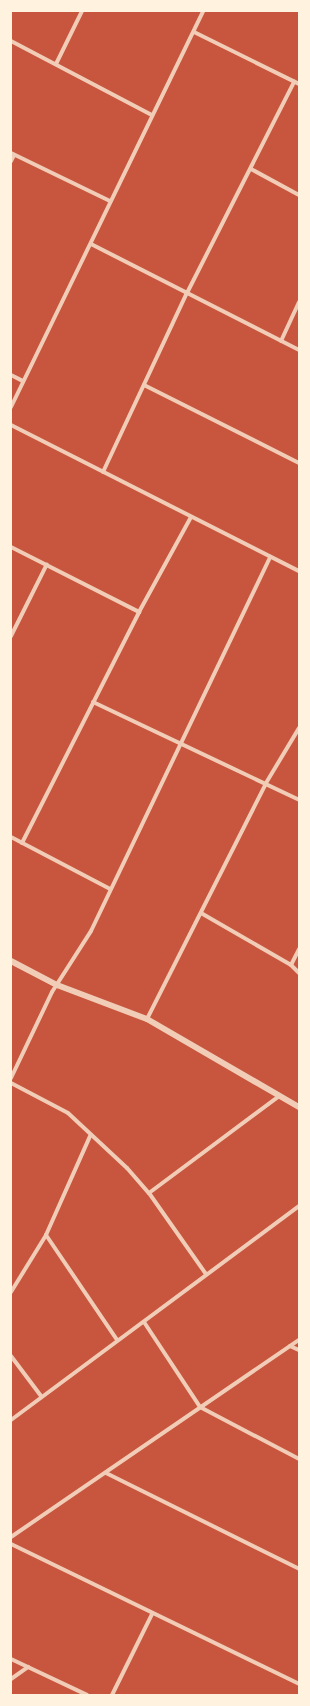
<!DOCTYPE html>
<html>
<head>
<meta charset="utf-8">
<style>
  body { margin:0 }
  #map { position:relative; width:310px; height:1706px; overflow:hidden; background:#c8553d; font-family:Mulish,sans-serif }
  div>[style] { position:absolute }
  .minor>* { height:4px; margin:-2px; padding:0 2px; transform-origin:2px; border-radius:2px; background:#f1ccb7 }
  .tertiary>* { height:6px; margin:-3px; padding:0 3px; transform-origin:3px; border-radius:3px; background:#f1ccb7 }
  span { translate:-50% -50%; white-space:nowrap; text-align:center; line-height:1.15; -webkit-text-stroke:3.5px #fff3e0; paint-order:stroke }
  .frame { position:absolute; inset:0; border:12px solid #fff3e0; pointer-events:none }
</style>
</head>
<body>
<div id="map">
  <div class="minor">
    <div style="left:194px;top:32px;width:117px;rotate:26.3deg"></div>
    <div style="left:11px;top:41px;width:159px;rotate:27.7deg"></div>
    <div style="left:56px;top:64px;width:59px;rotate:-63.9deg"></div>
    <div style="left:11px;top:153px;width:110px;rotate:25.9deg"></div>
    <div style="left:11px;top:161px;width:7px;rotate:-63deg"></div>
    <div style="left:251px;top:169px;width:55px;rotate:28.4deg"></div>
    <div style="left:91px;top:244px;width:233px;rotate:27deg"></div>
    <div style="left:281px;top:341px;width:43px;rotate:-65.2deg"></div>
    <div style="left:11px;top:375px;width:13px;rotate:27deg"></div>
    <div style="left:144px;top:385px;width:174px;rotate:26.7deg"></div>
    <div style="left:11px;top:407px;width:440px;rotate:-64.1deg"></div>
    <div style="left:11px;top:425px;width:323px;rotate:26.9deg"></div>
    <div style="left:103px;top:472px;width:198px;rotate:-64.9deg"></div>
    <div style="left:187px;top:293px;width:237px;rotate:-63.1deg"></div>
    <div style="left:11px;top:547px;width:144px;rotate:26.9deg"></div>
    <div style="left:11px;top:636px;width:80px;rotate:-63.4deg"></div>
    <div style="left:93px;top:702px;width:228px;rotate:25.4deg"></div>
    <div style="left:11px;top:837px;width:112px;rotate:27.7deg"></div>
    <div style="left:22px;top:843px;width:259px;rotate:-63.1deg"></div>
    <div style="left:139px;top:612px;width:108px;rotate:-61.3deg"></div>
    <div style="left:201px;top:913px;width:104px;rotate:30deg"></div>
    <div style="left:291px;top:965px;width:11px;rotate:45deg"></div>
    <div style="left:291px;top:965px;width:18px;rotate:-63deg"></div>
    <div style="left:147px;top:1019px;width:264px;rotate:-63.2deg"></div>
    <div style="left:266px;top:783px;width:64px;rotate:-59deg"></div>
    <div style="left:11px;top:1078px;width:95px;rotate:-64.5deg"></div>
    <div style="left:52px;top:992px;width:72px;rotate:-57.4deg"></div>
    <div style="left:91px;top:931px;width:415px;rotate:-64.4deg"></div>
    <div style="left:11px;top:1083px;width:64px;rotate:27.8deg"></div>
    <div style="left:68px;top:1113px;width:81px;rotate:43deg"></div>
    <div style="left:127px;top:1168px;width:33px;rotate:49deg"></div>
    <div style="left:149px;top:1193px;width:99px;rotate:54.9deg"></div>
    <div style="left:149px;top:1193px;width:161px;rotate:-36.7deg"></div>
    <div style="left:46px;top:1235px;width:127px;rotate:55.9deg"></div>
    <div style="left:11px;top:1292px;width:67px;rotate:-58.4deg"></div>
    <div style="left:46px;top:1235px;width:108px;rotate:-66deg"></div>
    <div style="left:144px;top:1322px;width:102px;rotate:56.6deg"></div>
    <div style="left:200px;top:1407px;width:112px;rotate:27.7deg"></div>
    <div style="left:290px;top:1346px;width:10px;rotate:24deg"></div>
    <div style="left:11px;top:1356px;width:50px;rotate:53.1deg"></div>
    <div style="left:11px;top:1420px;width:359px;rotate:-36.6deg"></div>
    <div style="left:106px;top:1473px;width:216px;rotate:26.4deg"></div>
    <div style="left:11px;top:1537px;width:349px;rotate:-34.4deg"></div>
    <div style="left:11px;top:1544px;width:320px;rotate:25.9deg"></div>
    <div style="left:11px;top:1659px;width:84px;rotate:25.3deg"></div>
    <div style="left:11px;top:1679px;width:21px;rotate:-35deg"></div>
    <div style="left:112px;top:1695px;width:90px;rotate:-63.7deg"></div>
  </div>
  <div class="tertiary">
    <div style="left:11px;top:961px;width:52px;rotate:27.6deg"></div>
    <div style="left:57px;top:985px;width:96px;rotate:20.7deg"></div>
    <div style="left:147px;top:1019px;width:176px;rotate:30.1deg"></div>
  </div>
  <div class="frame"></div>
</div>
</body>
</html>
